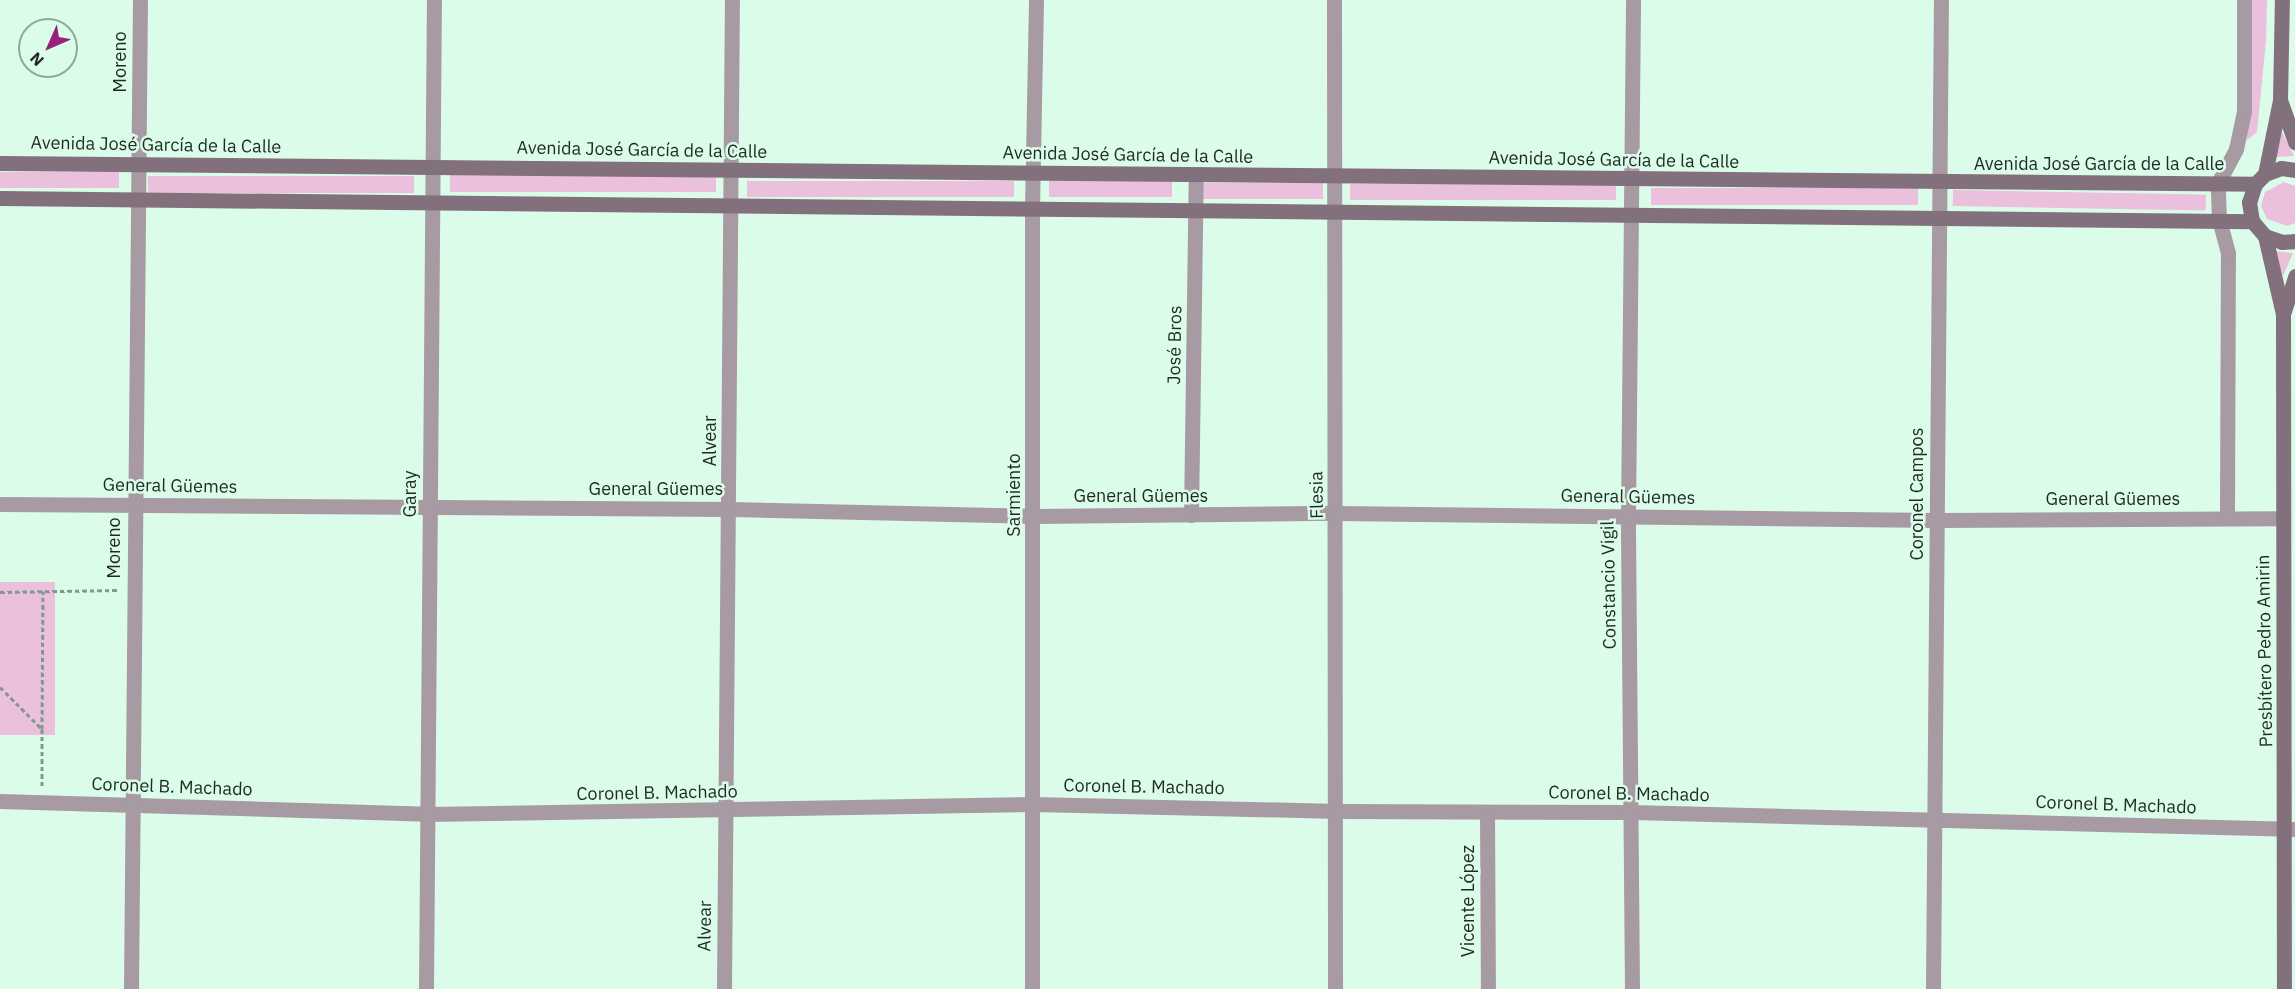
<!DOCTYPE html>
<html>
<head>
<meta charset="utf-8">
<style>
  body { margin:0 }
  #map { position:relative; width:2295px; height:989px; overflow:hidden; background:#dcfcea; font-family:"IBM Plex Sans",sans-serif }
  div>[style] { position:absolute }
  .green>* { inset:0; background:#eac0dc; transform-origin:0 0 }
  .path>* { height:3px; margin-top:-1.5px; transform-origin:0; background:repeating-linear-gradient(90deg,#81988b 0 4.5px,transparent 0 7.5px) }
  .street>* { height:15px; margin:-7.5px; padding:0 7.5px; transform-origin:7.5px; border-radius:7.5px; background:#a79aa2 }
  .secondary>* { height:15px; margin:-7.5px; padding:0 7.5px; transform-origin:7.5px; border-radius:7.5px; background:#82707c }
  span { translate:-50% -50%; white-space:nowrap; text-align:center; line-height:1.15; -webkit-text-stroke:5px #dcfcea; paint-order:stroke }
  .street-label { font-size:18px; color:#1e2a23 }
  .north { position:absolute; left:18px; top:18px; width:60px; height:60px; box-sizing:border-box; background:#dcfcea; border:2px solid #90a89a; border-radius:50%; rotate:225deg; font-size:16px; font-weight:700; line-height:24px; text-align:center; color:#1e2a23 }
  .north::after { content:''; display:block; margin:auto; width:21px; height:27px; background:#98217c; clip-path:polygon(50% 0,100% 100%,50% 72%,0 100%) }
</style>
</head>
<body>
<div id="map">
  <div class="green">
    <div style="clip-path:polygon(2252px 0,2267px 0,2266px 41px,2257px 132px,2247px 140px)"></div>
    <div style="clip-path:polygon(2282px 132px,2294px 156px,2276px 157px)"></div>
    <div style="left:0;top:172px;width:119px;height:16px"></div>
    <div style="left:450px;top:175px;width:266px;height:17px"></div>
    <div style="left:148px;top:176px;width:266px;height:17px"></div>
    <div style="left:747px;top:181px;width:267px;height:16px"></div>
    <div style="left:1049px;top:181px;width:123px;height:16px"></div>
    <div style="clip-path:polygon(2284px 182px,2295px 186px,2295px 223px,2287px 226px,2267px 219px,2261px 206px,2265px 192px)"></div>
    <div style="left:1200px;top:183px;width:123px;height:16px"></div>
    <div style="left:1350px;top:184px;width:266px;height:16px"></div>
    <div style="left:1918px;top:188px;width:17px;height:267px;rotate:90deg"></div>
    <div style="left:1953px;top:190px;width:253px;height:16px;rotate:1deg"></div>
    <div style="clip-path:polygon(2275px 251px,2293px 253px,2283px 276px)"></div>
    <div style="left:0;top:582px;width:55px;height:153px"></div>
  </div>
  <div class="path">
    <div style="left:0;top:592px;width:120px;rotate:-1deg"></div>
    <div style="left:0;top:687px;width:59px;rotate:45deg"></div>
    <div style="left:42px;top:729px;width:59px;rotate:90deg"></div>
    <div style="left:42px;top:729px;width:138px;rotate:-89.6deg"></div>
  </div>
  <div class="street">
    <div style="left:1334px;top:0;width:989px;rotate:89.94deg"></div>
    <div style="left:0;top:504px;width:729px;rotate:0.39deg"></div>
    <div style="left:729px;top:509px;width:305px;rotate:1.3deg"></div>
    <div style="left:1034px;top:516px;width:302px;rotate:-0.6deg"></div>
    <div style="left:1336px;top:513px;width:601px;rotate:0.67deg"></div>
    <div style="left:1937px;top:520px;width:346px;rotate:-0.3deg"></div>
    <div style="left:1191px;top:515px;width:339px;rotate:-89.2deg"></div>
    <div style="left:2227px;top:518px;width:265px;rotate:-89.8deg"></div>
    <div style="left:2228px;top:253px;width:34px;rotate:-105deg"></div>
    <div style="left:2219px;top:220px;width:37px;rotate:-92deg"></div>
    <div style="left:2218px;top:183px;width:38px;rotate:-62deg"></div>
    <div style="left:2236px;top:149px;width:39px;rotate:-78deg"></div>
    <div style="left:2244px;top:111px;width:111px;rotate:-90deg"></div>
    <div style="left:0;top:801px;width:427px;rotate:1.7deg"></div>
    <div style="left:427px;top:814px;width:606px;rotate:-0.95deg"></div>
    <div style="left:1033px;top:804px;width:305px;rotate:1.3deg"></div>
    <div style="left:1338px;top:811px;width:293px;rotate:0.2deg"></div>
    <div style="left:1631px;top:812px;width:664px;rotate:1.47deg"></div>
    <div style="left:1487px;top:812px;width:177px;rotate:89.7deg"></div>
    <div style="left:131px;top:989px;width:989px;rotate:-89.48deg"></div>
    <div style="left:426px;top:989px;width:989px;rotate:-89.54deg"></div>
    <div style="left:724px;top:989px;width:989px;rotate:-89.54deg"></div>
    <div style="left:1032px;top:989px;width:780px;rotate:-90deg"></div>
    <div style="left:1032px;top:209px;width:209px;rotate:-88.9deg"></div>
    <div style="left:1632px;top:989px;width:473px;rotate:-90.5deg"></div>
    <div style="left:1628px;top:516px;width:516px;rotate:-89.44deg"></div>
    <div style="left:1933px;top:989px;width:989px;rotate:-89.54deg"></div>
  </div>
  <div class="secondary">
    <div style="left:2280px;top:100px;width:45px;rotate:70.3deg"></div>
    <div style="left:0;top:163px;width:2255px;rotate:0.53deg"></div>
    <div style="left:2295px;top:170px;width:14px;rotate:-172deg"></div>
    <div style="left:2281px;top:168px;width:17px;rotate:159deg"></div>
    <div style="left:2265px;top:174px;width:14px;rotate:135deg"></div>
    <div style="left:2255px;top:184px;width:19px;rotate:108deg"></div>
    <div style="left:2249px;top:202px;width:19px;rotate:81deg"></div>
    <div style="left:2252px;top:221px;width:20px;rotate:49deg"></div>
    <div style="left:2265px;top:236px;width:18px;rotate:19deg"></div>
    <div style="left:2282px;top:242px;width:13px;rotate:-4deg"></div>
    <div style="left:2265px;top:174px;width:76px;rotate:-78.5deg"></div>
    <div style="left:2280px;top:100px;width:100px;rotate:-88.9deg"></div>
    <div style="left:0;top:198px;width:2252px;rotate:0.59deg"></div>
    <div style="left:2265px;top:236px;width:80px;rotate:77deg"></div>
    <div style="left:2283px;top:314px;width:675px;rotate:89.92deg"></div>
    <div style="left:2283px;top:314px;width:40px;rotate:-72deg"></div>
  </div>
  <div class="street-label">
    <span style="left:120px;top:62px;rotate:-90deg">Moreno</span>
    <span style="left:156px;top:145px;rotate:1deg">Avenida José García de la Calle</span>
    <span style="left:642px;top:150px;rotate:1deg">Avenida José García de la Calle</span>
    <span style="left:1128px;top:155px;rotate:1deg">Avenida José García de la Calle</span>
    <span style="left:1614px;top:160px;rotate:1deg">Avenida José García de la Calle</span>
    <span style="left:2099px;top:164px">Avenida José García de la Calle</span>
    <span style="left:1175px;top:345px;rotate:-89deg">José Bros</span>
    <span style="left:710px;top:441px;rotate:-90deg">Alvear</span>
    <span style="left:170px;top:486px;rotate:1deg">General Güemes</span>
    <span style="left:656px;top:489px">General Güemes</span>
    <span style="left:410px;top:494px;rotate:-90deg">Garay</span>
    <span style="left:1917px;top:494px;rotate:-90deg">Coronel Campos</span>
    <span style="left:1014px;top:495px;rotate:-90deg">Sarmiento</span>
    <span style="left:1317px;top:495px;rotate:-91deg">Flesia</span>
    <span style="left:1141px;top:496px">General Güemes</span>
    <span style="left:1628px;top:497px;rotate:1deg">General Güemes</span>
    <span style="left:2113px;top:499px">General Güemes</span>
    <span style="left:114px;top:548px;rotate:-90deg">Moreno</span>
    <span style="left:1609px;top:585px;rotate:-91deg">Constancio Vigil</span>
    <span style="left:2265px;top:651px;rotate:-91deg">Presbítero Pedro Amirin</span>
    <span style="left:172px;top:787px;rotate:2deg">Coronel B. Machado</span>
    <span style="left:1144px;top:787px;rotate:1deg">Coronel B. Machado</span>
    <span style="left:657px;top:793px;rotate:-1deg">Coronel B. Machado</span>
    <span style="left:1629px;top:794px;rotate:1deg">Coronel B. Machado</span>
    <span style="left:2116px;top:805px;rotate:2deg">Coronel B. Machado</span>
    <span style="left:1468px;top:901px;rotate:-90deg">Vicente López</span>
    <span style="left:705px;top:926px;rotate:-89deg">Alvear</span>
  </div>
  <div class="north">N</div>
</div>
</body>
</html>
